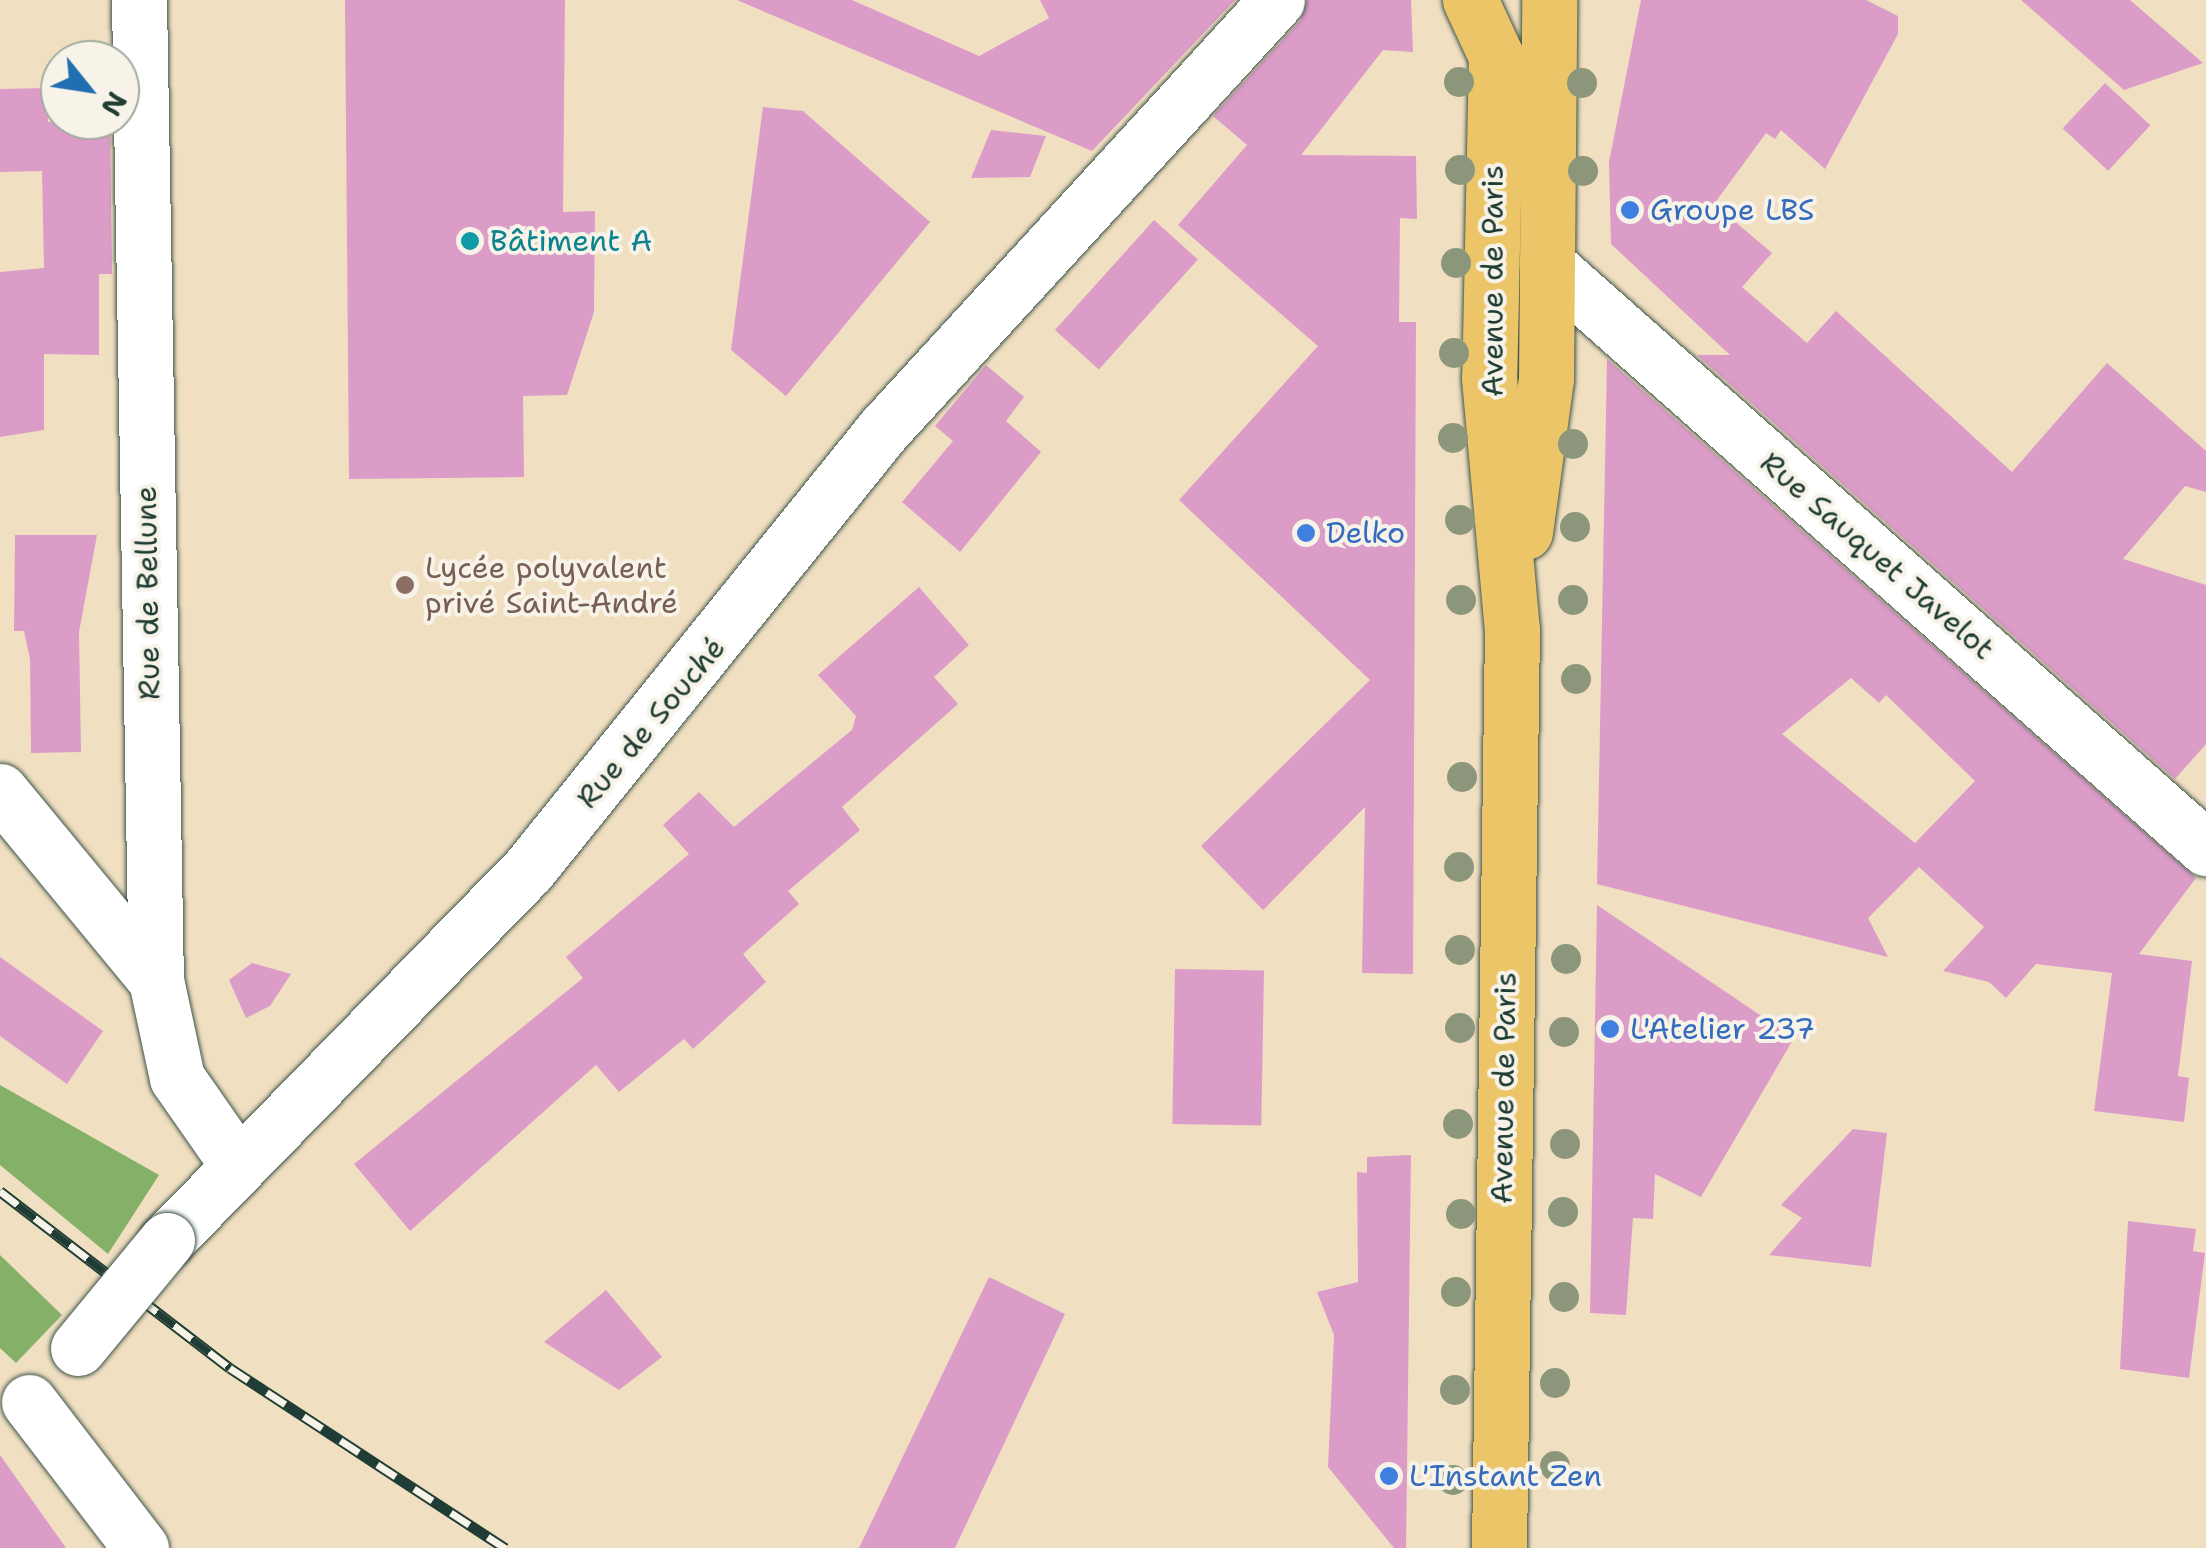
<!DOCTYPE html>
<html>
<head>
<meta charset="utf-8">
<style>
  body { margin:0 }
  #map { position:relative; width:2206px; height:1548px; overflow:hidden; background:#f1dfc2; font-family:"Shantell Sans",sans-serif }
  div>[style] { position:absolute }
  .forest>* { inset:0; background:#84b068 }
  .building>* { inset:0; background:#dc9cc8; transform-origin:0 0 }
  .roads { filter:drop-shadow(0 0 2px #3e5549) drop-shadow(0 0 2px #3e5549) }
  .minor>* { height:55px; margin:-27.5px; padding:0 27.5px; transform-origin:27.5px; border-radius:27.5px; background:#fff }
  .major>* { height:55px; margin:-27.5px; padding:0 27.5px; transform-origin:27.5px; border-radius:27.5px; background:#edc569 }
  .rail>* { height:11px; margin-top:-5.5px; transform-origin:0; background:repeating-linear-gradient(90deg,#f7f3e8 0 22px,#1f3d34 0 44px); box-sizing:border-box; border-block:2px solid #1f3d34 }
  .bridges { filter:drop-shadow(0 0 2px #3e5549) drop-shadow(0 0 2px #3e5549) }
  .minor-bridge>* { height:55px; margin:-27.5px; padding:0 27.5px; transform-origin:27.5px; border-radius:27.5px; background:#fff }
  .trees>* { width:30px; height:30px; margin:-15px; border-radius:50%; background:#8c967b }
  .dots>* { width:28px; height:28px; translate:-50% -50%; box-sizing:border-box; border:5px solid #f7f3e8; border-radius:50% }
  span { translate:-50% -50%; white-space:nowrap; text-align:center; line-height:1.15; -webkit-text-stroke:8px #f7f3e8; paint-order:stroke }
  .shop-label { font-size:30px; color:#366cbe }
  .left { translate:0 -50%; text-align:left }
  .culture-label { font-size:30px; color:#0d838f }
  .street-label { font-size:30px; color:#1f3d34 }
  .education-label { font-size:30px; color:#785e54 }
  .north { position:absolute; left:40px; top:40px; width:100px; height:100px; box-sizing:border-box; background:#f7f3e8; border:2px solid #a1aaa0; border-radius:50%; rotate:120deg; font-size:28px; font-weight:700; line-height:40px; text-align:center; color:#1f3d34 }
  .north::after { content:''; display:block; margin:auto; width:35px; height:45px; background:#1f6fb2; clip-path:polygon(50% 0,100% 100%,50% 72%,0 100%) }
</style>
</head>
<body>
<div id="map">
  <div class="forest">
    <div style="clip-path:polygon(0 1085px,159px 1175px,108px 1254px,0 1165px)"></div>
    <div style="clip-path:polygon(0 1255px,62px 1315px,16px 1363px,0 1348px)"></div>
  </div>
  <div class="building">
    <div style="clip-path:polygon(345px 0,565px 0,563px 212px,595px 211px,594px 312px,567px 395px,523px 396px,524px 477px,349px 479px)"></div>
    <div style="clip-path:polygon(737px 0,852px 0,979px 56px,1049px 18px,1040px 0,1235px 0,1092px 151px)"></div>
    <div style="clip-path:polygon(1307px 0,1411px 0,1413px 52px,1383px 50px,1301px 155px,1416px 156px,1417px 219px,1400px 218px,1399px 322px,1416px 322px,1413px 974px,1362px 973px,1365px 807px,1263px 910px,1201px 846px,1370px 680px,1179px 500px,1318px 346px,1178px 225px,1247px 145px,1213px 116px,1300px 21px)"></div>
    <div style="clip-path:polygon(1641px 0,1866px 0,1898px 16px,1898px 34px,1825px 169px,1781px 130px,1775px 139px,1766px 133px,1714px 204px,1772px 253px,1742px 287px,1807px 343px,1836px 311px,2012px 472px,2107px 363px,2206px 451px,2206px 492px,2185px 486px,2123px 559px,2206px 585px,2206px 744px,2175px 779px,1697px 355px,1730px 355px,1611px 244px,1609px 162px)"></div>
    <div style="clip-path:polygon(2021px 0,2130px 0,2203px 63px,2124px 90px)"></div>
    <div style="left:2105px;top:83px;width:62px;height:62px;rotate:43deg"></div>
    <div style="clip-path:polygon(47px 88px,48px 122px,110px 120px,112px 274px,99px 274px,99px 355px,44px 354px,44px 430px,0 437px,0 272px,44px 268px,42px 171px,0 172px,0 89px)"></div>
    <div style="clip-path:polygon(763px 107px,803px 111px,930px 222px,786px 396px,731px 350px)"></div>
    <div style="clip-path:polygon(991px 130px,1046px 136px,1030px 177px,971px 178px)"></div>
    <div style="left:1154px;top:220px;width:59px;height:148px;rotate:42deg"></div>
    <div style="clip-path:polygon(evenodd,1607px 359px,2196px 878px,2139px 954px,2192px 961px,2178px 1076px,2189px 1078px,2184px 1122px,2094px 1111px,2112px 973px,2036px 964px,2006px 998px,1989px 982px,1943px 971px,1984px 927px,1919px 867px,1868px 918px,1888px 957px,1597px 884px,1607px 359px,1851px 678px,1879px 703px,1886px 695px,1975px 781px,1915px 843px,1782px 734px,1851px 678px)"></div>
    <div style="clip-path:polygon(986px 365px,1024px 397px,1006px 421px,1041px 452px,960px 552px,902px 502px,953px 441px,935px 426px)"></div>
    <div style="clip-path:polygon(15px 535px,97px 535px,79px 632px,81px 752px,31px 753px,30px 659px,24px 631px,14px 631px)"></div>
    <div style="clip-path:polygon(919px 587px,969px 645px,934px 677px,958px 704px,842px 807px,860px 830px,788px 891px,799px 904px,743px 954px,766px 982px,693px 1049px,684px 1039px,619px 1092px,596px 1065px,410px 1231px,354px 1164px,583px 978px,566px 957px,689px 854px,663px 825px,699px 792px,734px 827px,852px 730px,856px 716px,818px 675px)"></div>
    <div style="clip-path:polygon(1597px 905px,1794px 1038px,1701px 1197px,1655px 1174px,1653px 1219px,1633px 1218px,1626px 1315px,1590px 1313px)"></div>
    <div style="clip-path:polygon(0 957px,103px 1031px,67px 1084px,0 1036px)"></div>
    <div style="clip-path:polygon(252px 963px,291px 974px,270px 1006px,246px 1018px,229px 980px)"></div>
    <div style="left:1175px;top:969px;width:89px;height:155px;rotate:1deg"></div>
    <div style="clip-path:polygon(1853px 1129px,1887px 1133px,1871px 1267px,1769px 1255px,1802px 1218px,1781px 1205px)"></div>
    <div style="clip-path:polygon(1411px 1155px,1406px 1548px,1394px 1548px,1328px 1467px,1334px 1335px,1317px 1292px,1358px 1282px,1357px 1172px,1367px 1173px,1367px 1157px)"></div>
    <div style="clip-path:polygon(2128px 1221px,2196px 1229px,2193px 1251px,2205px 1253px,2189px 1378px,2120px 1369px)"></div>
    <div style="clip-path:polygon(989px 1277px,1065px 1314px,955px 1548px,859px 1548px)"></div>
    <div style="clip-path:polygon(606px 1290px,662px 1357px,619px 1390px,544px 1342px)"></div>
    <div style="clip-path:polygon(0 1455px,66px 1548px,0 1548px)"></div>
  </div>
  <div class="roads">
    <div class="minor">
      <div style="left:139px;top:0;width:980px;rotate:89.01deg"></div>
      <div style="left:156px;top:980px;width:100px;rotate:77.9deg"></div>
      <div style="left:177px;top:1078px;width:105px;rotate:55.1deg"></div>
      <div style="left:1547px;top:264px;width:881px;rotate:41.55deg"></div>
      <div style="left:0;top:791px;width:245px;rotate:50.5deg"></div>
      <div style="left:167px;top:1240px;width:517px;rotate:-45.71deg"></div>
      <div style="left:528px;top:870px;width:565px;rotate:-51.1deg"></div>
      <div style="left:883px;top:430px;width:583px;rotate:-47.5deg"></div>
      <div style="left:29px;top:1402px;width:184px;rotate:52.5deg"></div>
    </div>
    <div class="major">
      <div style="left:1470px;top:0;width:62px;rotate:65.1deg"></div>
      <div style="left:1496px;top:56px;width:322px;rotate:91.2deg"></div>
      <div style="left:1489px;top:378px;width:252px;rotate:84.8deg"></div>
      <div style="left:1512px;top:629px;width:919px;rotate:90.81deg"></div>
      <div style="left:1525px;top:532px;width:154px;rotate:-82.2deg"></div>
      <div style="left:1546px;top:379px;width:379px;rotate:-89.5deg"></div>
    </div>
  </div>
  <div class="rail">
    <div style="left:0;top:1191px;width:290px;rotate:37.6deg"></div>
    <div style="left:230px;top:1368px;width:329px;rotate:33.2deg"></div>
  </div>
  <div class="bridges">
    <div class="minor-bridge">
      <div style="left:78px;top:1348px;width:140px;rotate:-50.5deg"></div>
    </div>
  </div>
  <div class="trees">
    <div style="left:1459px;top:82px"></div>
    <div style="left:1582px;top:83px"></div>
    <div style="left:1460px;top:170px"></div>
    <div style="left:1583px;top:171px"></div>
    <div style="left:1456px;top:263px"></div>
    <div style="left:1454px;top:353px"></div>
    <div style="left:1453px;top:438px"></div>
    <div style="left:1573px;top:444px"></div>
    <div style="left:1460px;top:520px"></div>
    <div style="left:1575px;top:527px"></div>
    <div style="left:1461px;top:600px"></div>
    <div style="left:1573px;top:600px"></div>
    <div style="left:1576px;top:679px"></div>
    <div style="left:1462px;top:777px"></div>
    <div style="left:1459px;top:867px"></div>
    <div style="left:1460px;top:950px"></div>
    <div style="left:1566px;top:959px"></div>
    <div style="left:1460px;top:1028px"></div>
    <div style="left:1564px;top:1032px"></div>
    <div style="left:1458px;top:1124px"></div>
    <div style="left:1565px;top:1144px"></div>
    <div style="left:1563px;top:1212px"></div>
    <div style="left:1461px;top:1214px"></div>
    <div style="left:1456px;top:1292px"></div>
    <div style="left:1564px;top:1297px"></div>
    <div style="left:1555px;top:1383px"></div>
    <div style="left:1455px;top:1390px"></div>
    <div style="left:1555px;top:1466px"></div>
    <div style="left:1453px;top:1480px"></div>
  </div>
  <div class="dots">
    <div style="left:1630px;top:210px;background:#3f7fe0"></div>
    <div style="left:470px;top:241px;background:#0f9aa8"></div>
    <div style="left:1306px;top:533px;background:#3f7fe0"></div>
    <div style="left:405px;top:585px;background:#8d6e63"></div>
    <div style="left:1610px;top:1029px;background:#3f7fe0"></div>
    <div style="left:1389px;top:1476px;background:#3f7fe0"></div>
  </div>
  <div class="shop-label">
    <span class="left" style="left:1650px;top:210px">Groupe LBS</span>
    <span class="left" style="left:1326px;top:533px">Delko</span>
    <span class="left" style="left:1630px;top:1029px">L'Atelier 237</span>
    <span class="left" style="left:1409px;top:1476px">L'Instant Zen</span>
  </div>
  <div class="culture-label">
    <span class="left" style="left:490px;top:241px">Bâtiment A</span>
  </div>
  <div class="street-label">
    <span style="left:1493px;top:281px;rotate:-90deg">Avenue de Paris</span>
    <span style="left:1877px;top:556px;rotate:41deg">Rue Sauquet Javelot</span>
    <span style="left:148px;top:593px;rotate:-91deg">Rue de Bellune</span>
    <span style="left:651px;top:723px;rotate:-50deg">Rue de Souché</span>
    <span style="left:1504px;top:1088px;rotate:-89deg">Avenue de Paris</span>
  </div>
  <div class="education-label">
    <span class="left" style="left:425px;top:585px">Lycée polyvalent<br>privé Saint-André</span>
  </div>
  <div class="north">N</div>
</div>
</body>
</html>
